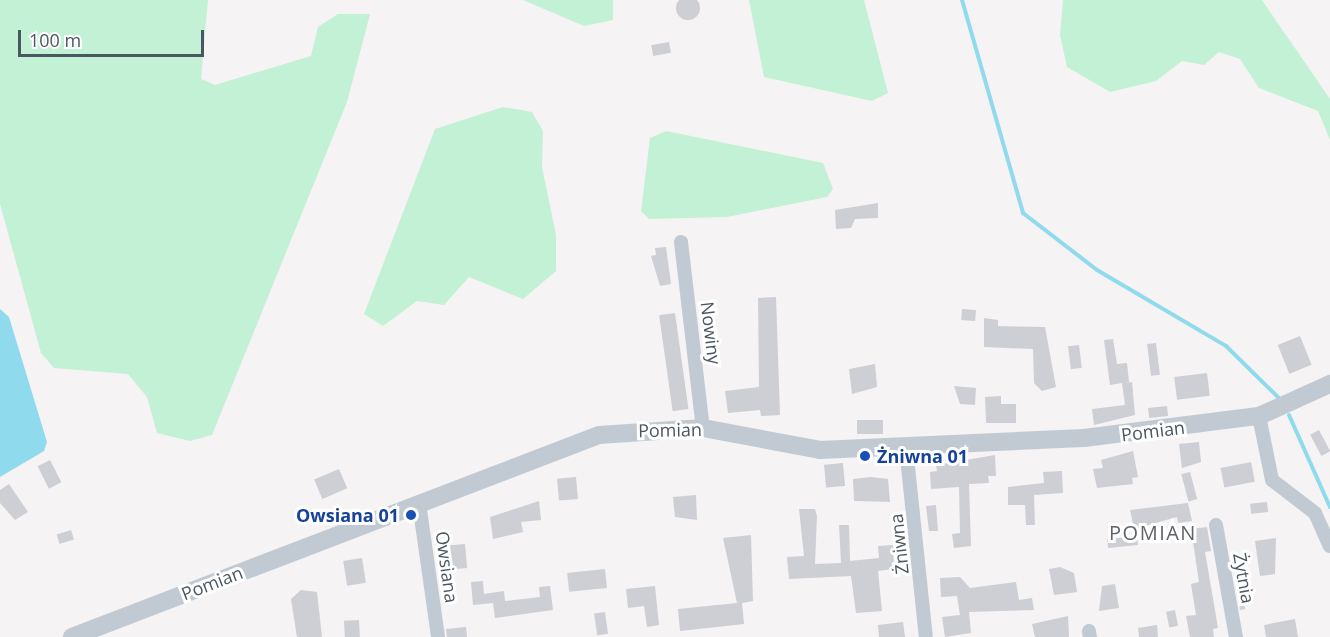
<!DOCTYPE html>
<html>
<head>
<meta charset="utf-8">
<style>
  body { margin:0 }
  #map { position:relative; width:1330px; height:637px; overflow:hidden; background:#f5f3f3; font-family:"Open Sans",sans-serif }
  div>[style] { position:absolute }
  .green>* { inset:0; background:#c3f1d5 }
  .water>* { inset:0; background:#90daee }
  .stream>* { height:4px; margin:-2px; padding:0 2px; transform-origin:2px; border-radius:2px; background:#90daee }
  .building>* { inset:0; background:#cdcfd5; transform-origin:0 0 }
  .round { border-radius:50% }
  .minor>* { height:14px; margin:-7px; padding:0 7px; transform-origin:7px; border-radius:7px; background:#c1cad2 }
  .tertiary>* { height:18px; margin:-9px; padding:0 9px; transform-origin:9px; border-radius:9px; background:#c1cad2 }
  .dots>* { width:16px; height:16px; translate:-50% -50%; box-sizing:border-box; border:3px solid #fff; border-radius:50% }
  span { translate:-50% -50%; white-space:nowrap; text-align:center; line-height:1.15; -webkit-text-stroke:6px #fff; paint-order:stroke }
  .street-label { font-size:18px; color:#4a5661 }
  .transit-label { font-size:18px; color:#164399; font-weight:700 }
  .left { translate:0 -50%; text-align:left }
  .right { translate:-100% -50%; text-align:right }
  .neighbourhood-label { font-size:20px; color:#5f6368; letter-spacing:1.5px }
  .scale { position:absolute; left:18px; top:30px; width:186px; height:27px; box-sizing:border-box; border:3px solid #4a5661; border-top:0; padding-left:8px; font-size:18px; line-height:21px; white-space:nowrap; color:#4a5661; -webkit-text-stroke:4px #fff; paint-order:stroke }
</style>
</head>
<body>
<div id="map">
  <div class="green">
    <div style="clip-path:polygon(0 0,208px 0,201px 79px,215px 85px,311px 56px,318px 27px,338px 14px,370px 14px,347px 102px,212px 435px,190px 441px,157px 433px,147px 397px,128px 374px,54px 368px,41px 353px,0 204px)"></div>
    <div style="clip-path:polygon(523px 0,613px 0,613px 20px,584px 26px)"></div>
    <div style="clip-path:polygon(749px 0,864px 0,888px 93px,872px 101px,764px 77px)"></div>
    <div style="clip-path:polygon(1063px 0,1262px 0,1330px 99px,1330px 140px,1318px 111px,1259px 88px,1240px 59px,1219px 52px,1204px 65px,1182px 61px,1156px 81px,1110px 92px,1067px 67px,1060px 35px)"></div>
    <div style="clip-path:polygon(503px 107px,532px 112px,543px 131px,542px 167px,556px 235px,556px 271px,523px 299px,469px 277px,444px 305px,417px 301px,383px 326px,364px 314px,435px 129px)"></div>
    <div style="clip-path:polygon(666px 131px,823px 163px,833px 189px,827px 197px,727px 217px,649px 219px,641px 211px,650px 138px)"></div>
  </div>
  <div class="water">
    <div style="clip-path:polygon(0 309px,9px 317px,47px 442px,44px 451px,0 477px)"></div>
  </div>
  <div class="stream">
    <div style="left:962px;top:0;width:222px;rotate:74deg"></div>
    <div style="left:1023px;top:213px;width:93px;rotate:37.6deg"></div>
    <div style="left:1097px;top:270px;width:150px;rotate:30.5deg"></div>
    <div style="left:1226px;top:346px;width:74px;rotate:44.5deg"></div>
    <div style="left:1289px;top:415px;width:101px;rotate:66deg"></div>
  </div>
  <div class="building">
    <div class="round" style="left:676px;top:-4px;width:24px;height:24px"></div>
    <div style="left:669px;top:42px;width:11px;height:18px;rotate:80deg"></div>
    <div style="clip-path:polygon(878px 203px,878px 218px,855px 219px,851px 228px,836px 229px,835px 210px)"></div>
    <div style="clip-path:polygon(666px 247px,671px 284px,660px 286px,651px 256px,656px 255px,655px 248px)"></div>
    <div style="clip-path:polygon(776px 297px,780px 415px,761px 416px,760px 410px,728px 413px,725px 391px,759px 387px,758px 298px)"></div>
    <div style="left:962px;top:309px;width:14px;height:11px;rotate:4deg"></div>
    <div style="left:675px;top:313px;width:97px;height:16px;rotate:82deg"></div>
    <div style="clip-path:polygon(984px 318px,998px 320px,998px 326px,1045px 327px,1056px 387px,1042px 391px,1034px 383px,1033px 349px,984px 347px)"></div>
    <div style="left:1300px;top:336px;width:31px;height:24px;rotate:68deg"></div>
    <div style="clip-path:polygon(1113px 339px,1117px 364px,1127px 363px,1129px 382px,1124px 383px,1132px 382px,1135px 415px,1094px 425px,1092px 409px,1125px 405px,1122px 383px,1110px 385px,1104px 340px)"></div>
    <div style="left:1156px;top:343px;width:32px;height:9px;rotate:83deg"></div>
    <div style="left:1079px;top:345px;width:23px;height:11px;rotate:83deg"></div>
    <div style="clip-path:polygon(875px 364px,877px 387px,852px 394px,849px 369px)"></div>
    <div style="left:1207px;top:373px;width:23px;height:33px;rotate:83deg"></div>
    <div style="clip-path:polygon(954px 386px,976px 388px,975px 405px,960px 404px)"></div>
    <div style="clip-path:polygon(1001px 396px,1001px 404px,1016px 404px,1016px 423px,986px 423px,985px 397px)"></div>
    <div style="left:1167px;top:406px;width:10px;height:19px;rotate:84deg"></div>
    <div style="left:857px;top:420px;width:26px;height:14px"></div>
    <div style="left:1319px;top:430px;width:24px;height:10px;rotate:62deg"></div>
    <div style="clip-path:polygon(1199px 442px,1201px 462px,1182px 468px,1179px 444px)"></div>
    <div style="clip-path:polygon(1133px 451px,1138px 477px,1132px 478px,1133px 484px,1097px 488px,1093px 469px,1103px 468px,1101px 460px)"></div>
    <div style="clip-path:polygon(995px 455px,996px 476px,988px 476px,989px 483px,969px 484px,971px 546px,954px 548px,952px 534px,960px 533px,959px 487px,931px 489px,930px 472px,937px 471px,936px 465px)"></div>
    <div style="left:50px;top:460px;width:25px;height:14px;rotate:63deg"></div>
    <div style="left:1251px;top:462px;width:20px;height:31px;rotate:79deg"></div>
    <div style="left:843px;top:463px;width:23px;height:19px;rotate:85deg"></div>
    <div style="left:339px;top:469px;width:21px;height:27px;rotate:67deg"></div>
    <div style="clip-path:polygon(1062px 471px,1063px 493px,1034px 495px,1035px 525px,1026px 525px,1025px 505px,1008px 505px,1008px 487px,1044px 483px,1043px 472px)"></div>
    <div style="left:1190px;top:472px;width:28px;height:9px;rotate:75deg"></div>
    <div style="left:576px;top:477px;width:22px;height:19px;rotate:85deg"></div>
    <div style="clip-path:polygon(871px 477px,888px 479px,890px 502px,854px 501px,853px 479px)"></div>
    <div style="clip-path:polygon(9px 484px,28px 512px,15px 520px,0 503px,0 490px)"></div>
    <div style="clip-path:polygon(696px 495px,697px 520px,675px 517px,673px 497px)"></div>
    <div style="clip-path:polygon(539px 501px,541px 520px,521px 522px,523px 532px,493px 539px,490px 517px)"></div>
    <div style="left:1267px;top:502px;width:10px;height:17px;rotate:84deg"></div>
    <div style="clip-path:polygon(1188px 503px,1192px 521px,1178px 523px,1177px 517px,1134px 529px,1130px 510px)"></div>
    <div style="clip-path:polygon(936px 505px,938px 531px,929px 531px,926px 506px)"></div>
    <div style="clip-path:polygon(799px 509px,815px 509px,817px 516px,815px 564px,841px 563px,839px 525px,849px 525px,850px 561px,879px 558px,878px 546px,893px 545px,894px 569px,878px 571px,882px 611px,856px 613px,851px 576px,789px 579px,787px 557px,804px 556px)"></div>
    <div style="clip-path:polygon(1207px 527px,1211px 551px,1205px 552px,1218px 628px,1213px 629px,1214px 637px,1190px 637px,1186px 616px,1196px 615px,1191px 584px,1199px 582px,1191px 529px)"></div>
    <div style="left:71px;top:530px;width:10px;height:15px;rotate:73deg"></div>
    <div style="clip-path:polygon(751px 535px,753px 601px,742px 603px,744px 624px,680px 631px,678px 609px,737px 603px,723px 538px)"></div>
    <div style="left:1137px;top:536px;width:9px;height:30px;rotate:84deg"></div>
    <div style="clip-path:polygon(1276px 538px,1275px 574px,1260px 576px,1255px 541px)"></div>
    <div style="left:465px;top:544px;width:24px;height:17px;rotate:85deg"></div>
    <div style="left:362px;top:558px;width:25px;height:19px;rotate:81deg"></div>
    <div style="clip-path:polygon(1060px 567px,1074px 573px,1077px 592px,1054px 595px,1049px 569px)"></div>
    <div style="left:605px;top:569px;width:19px;height:38px;rotate:84deg"></div>
    <div style="clip-path:polygon(960px 577px,970px 588px,1016px 582px,1019px 600px,1032px 598px,1034px 610px,969px 612px,971px 633px,945px 637px,942px 617px,960px 615px,957px 596px,941px 597px,940px 578px)"></div>
    <div style="clip-path:polygon(483px 581px,484px 594px,504px 591px,505px 601px,540px 597px,539px 587px,550px 586px,553px 610px,495px 618px,493px 603px,473px 605px,471px 582px)"></div>
    <div style="clip-path:polygon(1115px 584px,1119px 608px,1099px 611px,1102px 586px)"></div>
    <div style="clip-path:polygon(1242px 584px,1245px 609px,1240px 610px,1236px 585px)"></div>
    <div style="clip-path:polygon(655px 586px,659px 625px,647px 627px,644px 606px,628px 608px,626px 589px)"></div>
    <div style="clip-path:polygon(301px 590px,317px 592px,322px 637px,297px 637px,291px 599px)"></div>
    <div style="left:1175px;top:610px;width:16px;height:9px;rotate:79deg"></div>
    <div style="left:605px;top:612px;width:22px;height:11px;rotate:82deg"></div>
    <div style="clip-path:polygon(1068px 616px,1069px 637px,1035px 637px,1032px 624px)"></div>
    <div style="clip-path:polygon(1295px 619px,1298px 637px,1266px 637px,1264px 625px)"></div>
    <div style="left:359px;top:620px;width:17px;height:15px;rotate:87deg"></div>
    <div style="clip-path:polygon(903px 622px,905px 637px,879px 637px,878px 625px)"></div>
    <div style="clip-path:polygon(1157px 625px,1158px 637px,1139px 637px,1138px 628px)"></div>
    <div style="clip-path:polygon(466px 627px,467px 637px,447px 637px,446px 629px)"></div>
  </div>
  <div class="minor">
    <div style="left:681px;top:242px;width:187px;rotate:83.3deg"></div>
    <div style="left:1259px;top:416px;width:65px;rotate:78.5deg"></div>
    <div style="left:1272px;top:480px;width:54px;rotate:37.5deg"></div>
    <div style="left:1315px;top:513px;width:36px;rotate:66deg"></div>
    <div style="left:906px;top:448px;width:190px;rotate:84deg"></div>
    <div style="left:419px;top:503px;width:135px;rotate:81.9deg"></div>
    <div style="left:1216px;top:525px;width:114px;rotate:79.9deg"></div>
    <div style="left:1089px;top:631px;width:6px;rotate:81deg"></div>
  </div>
  <div class="tertiary">
    <div style="left:72px;top:637px;width:564px;rotate:-20.97deg"></div>
    <div style="left:599px;top:435px;width:104px;rotate:-3.9deg"></div>
    <div style="left:703px;top:428px;width:119px;rotate:10.6deg"></div>
    <div style="left:820px;top:450px;width:264px;rotate:-2.6deg"></div>
    <div style="left:1084px;top:438px;width:176px;rotate:-7.2deg"></div>
    <div style="left:1259px;top:416px;width:78px;rotate:-24.3deg"></div>
  </div>
  <div class="dots">
    <div style="left:865px;top:456px;background:#1a4fb4"></div>
    <div style="left:411px;top:515px;background:#1a4fb4"></div>
  </div>
  <div class="street-label">
    <span style="left:711px;top:333px;rotate:83deg">Nowiny</span>
    <span style="left:670px;top:430px;rotate:-1deg">Pomian</span>
    <span style="left:1153px;top:431px;rotate:-7deg">Pomian</span>
    <span style="left:899px;top:544px;rotate:-96deg">Żniwna</span>
    <span style="left:447px;top:567px;rotate:82deg">Owsiana</span>
    <span style="left:1244px;top:578px;rotate:80deg">Żytnia</span>
    <span style="left:212px;top:583px;rotate:-21deg">Pomian</span>
  </div>
  <div class="transit-label">
    <span class="left" style="left:877px;top:456px">Żniwna 01</span>
    <span class="right" style="left:399px;top:515px">Owsiana 01</span>
  </div>
  <div class="neighbourhood-label">
    <span style="left:1153px;top:532px">POMIAN</span>
  </div>
  <div class="scale">100 m</div>
</div>
</body>
</html>
